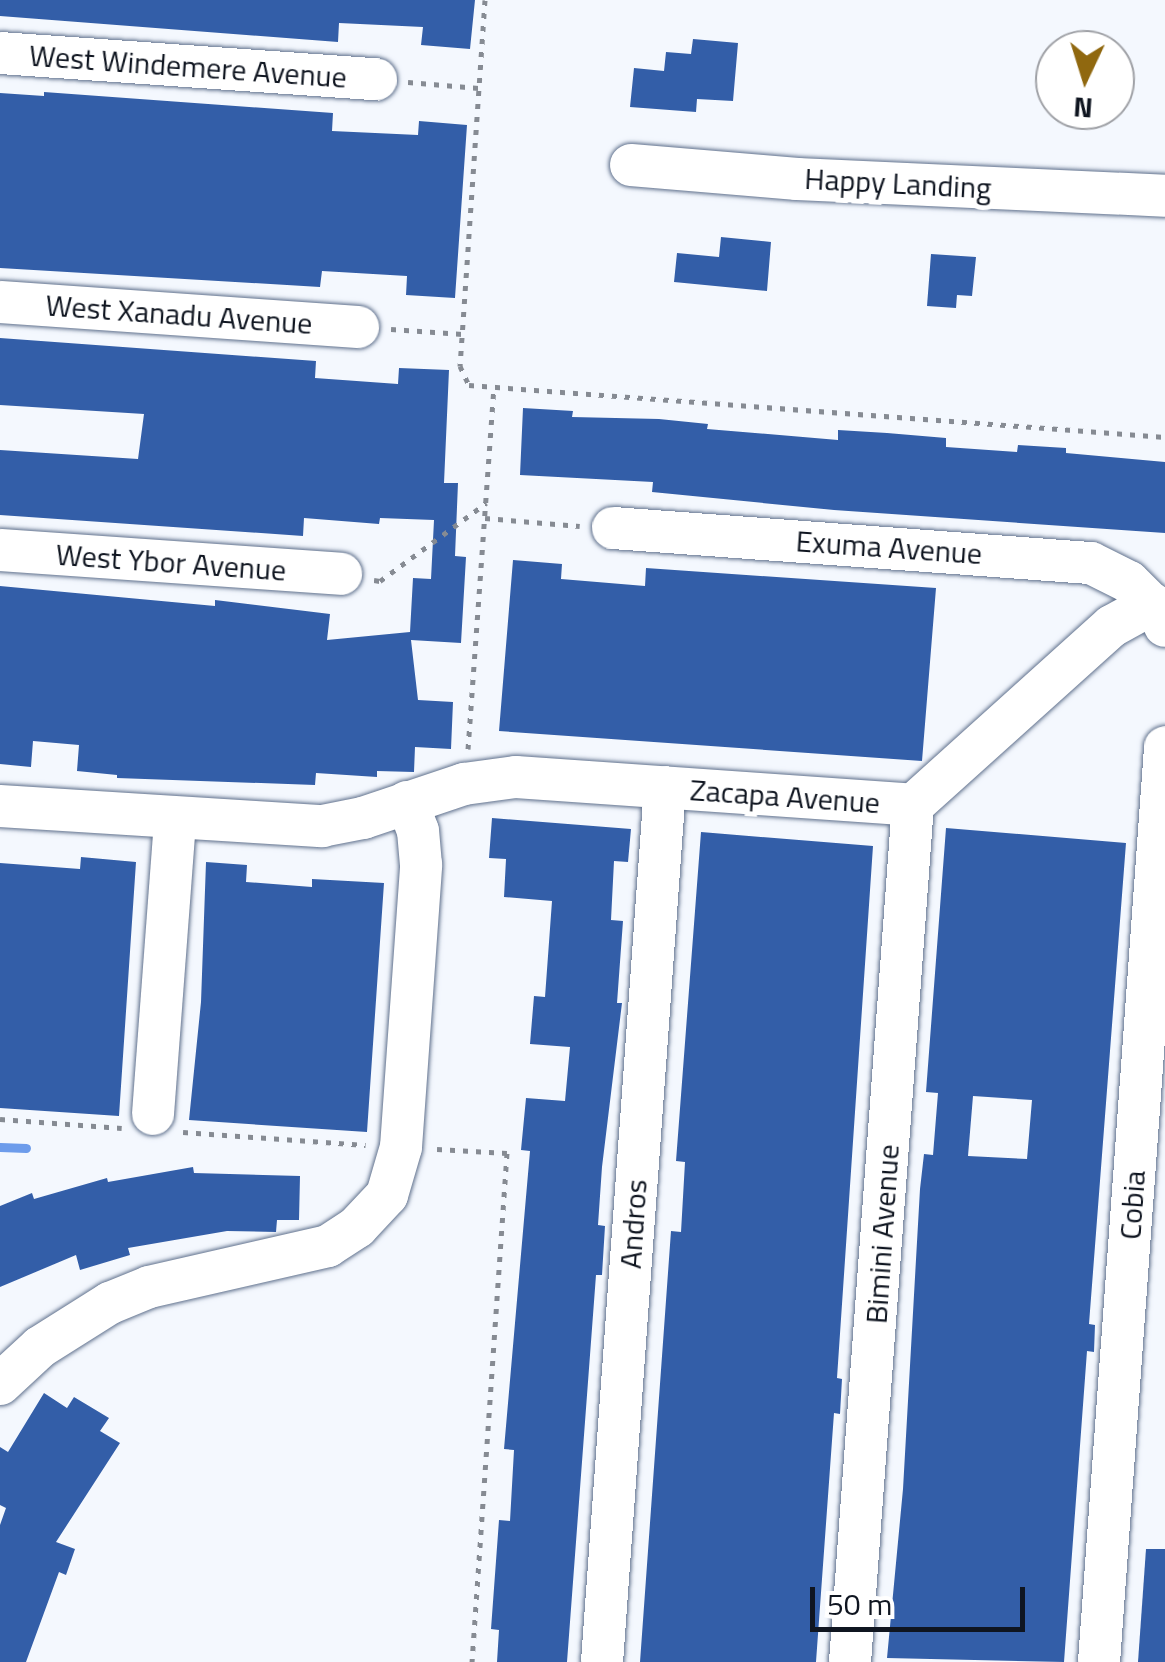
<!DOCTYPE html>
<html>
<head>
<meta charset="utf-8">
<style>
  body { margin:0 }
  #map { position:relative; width:1165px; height:1662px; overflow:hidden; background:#f4f8fe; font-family:"Titillium Web",sans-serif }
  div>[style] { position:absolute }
  .stream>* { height:9px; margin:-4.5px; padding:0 4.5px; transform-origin:4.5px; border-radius:4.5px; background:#6d9ceb }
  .building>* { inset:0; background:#335ea8 }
  .path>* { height:5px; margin-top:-2.5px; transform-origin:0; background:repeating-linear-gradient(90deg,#868b93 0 5px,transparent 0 13px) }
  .roads { filter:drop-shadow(0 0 2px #60718d) drop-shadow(0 0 2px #60718d) }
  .minor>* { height:42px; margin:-21px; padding:0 21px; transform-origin:21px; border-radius:21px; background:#fff }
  span { translate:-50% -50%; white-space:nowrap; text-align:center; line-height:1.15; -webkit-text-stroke:10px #fff; paint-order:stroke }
  .street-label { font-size:30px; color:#0f1520 }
  .north { position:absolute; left:1035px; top:30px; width:100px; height:100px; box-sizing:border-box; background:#fff; border:2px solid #9fa1a6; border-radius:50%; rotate:184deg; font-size:28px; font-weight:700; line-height:40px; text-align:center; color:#0f1520 }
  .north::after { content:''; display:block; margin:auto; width:35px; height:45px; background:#90680f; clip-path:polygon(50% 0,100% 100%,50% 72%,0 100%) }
  .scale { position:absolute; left:810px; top:1587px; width:215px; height:45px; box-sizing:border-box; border:5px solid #0f1520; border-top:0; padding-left:12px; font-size:30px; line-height:35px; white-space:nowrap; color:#0f1520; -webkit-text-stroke:8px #fff; paint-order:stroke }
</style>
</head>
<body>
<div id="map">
  <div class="stream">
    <div style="left:0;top:1147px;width:26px;rotate:2deg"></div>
  </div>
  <div class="building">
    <div style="clip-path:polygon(0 0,475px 0,470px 49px,421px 45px,423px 27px,339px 23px,338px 42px,0 16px)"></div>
    <div style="clip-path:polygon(693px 39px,738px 43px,733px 101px,697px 99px,696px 112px,630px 107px,634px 68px,664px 71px,666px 52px,691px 54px)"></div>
    <div style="clip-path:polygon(44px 92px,333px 113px,332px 131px,418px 135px,419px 121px,467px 125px,455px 298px,406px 295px,407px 276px,322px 271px,320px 287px,0 268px,0 93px,44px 96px)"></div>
    <div style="clip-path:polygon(721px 237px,771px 242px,767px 291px,674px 282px,677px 253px,719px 257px)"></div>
    <div style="clip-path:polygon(931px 254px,976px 257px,972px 296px,957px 295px,956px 308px,927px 306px)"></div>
    <div style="clip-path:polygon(0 338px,316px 361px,315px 378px,398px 384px,399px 368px,449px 370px,444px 483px,458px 483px,455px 556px,466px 557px,461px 643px,411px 640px,418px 700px,453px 702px,451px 749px,415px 747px,414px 772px,377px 771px,377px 777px,316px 773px,315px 785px,117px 778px,117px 775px,77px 771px,79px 745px,33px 741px,31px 767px,0 764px,0 586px,215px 606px,215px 600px,330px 614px,327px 640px,410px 632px,413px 578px,431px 579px,434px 520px,380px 518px,379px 524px,304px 518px,303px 536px,0 515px,0 450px,138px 459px,144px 414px,0 405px)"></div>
    <div style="clip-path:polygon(523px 408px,573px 411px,572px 417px,659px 419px,708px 424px,707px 429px,838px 440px,838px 430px,887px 433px,946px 438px,946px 447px,1017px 452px,1018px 445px,1066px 448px,1066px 453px,1165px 462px,1165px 533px,834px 510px,652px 492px,653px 482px,520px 475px)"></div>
    <div style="clip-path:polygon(513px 560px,562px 564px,561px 579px,645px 586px,646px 568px,936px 588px,922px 761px,499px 731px)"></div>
    <div style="clip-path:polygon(492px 818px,631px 829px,628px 862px,614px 861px,611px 920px,623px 921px,617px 1003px,622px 1003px,602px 1167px,598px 1225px,605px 1226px,602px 1275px,596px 1275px,567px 1662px,497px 1662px,499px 1630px,491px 1629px,499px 1520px,510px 1521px,514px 1450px,504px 1449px,530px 1151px,521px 1150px,526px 1098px,565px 1101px,570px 1047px,530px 1044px,534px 996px,545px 997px,552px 901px,504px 897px,506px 859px,489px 858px)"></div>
    <div style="clip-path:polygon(evenodd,946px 828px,1126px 843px,1089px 1324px,1095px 1325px,1094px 1352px,1087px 1351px,1064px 1662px,887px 1658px,903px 1489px,920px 1189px,924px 1154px,933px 1155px,938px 1093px,926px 1092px,946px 828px,973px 1096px,1032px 1100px,1027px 1159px,968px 1156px,973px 1096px)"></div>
    <div style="clip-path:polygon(701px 832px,873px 846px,837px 1378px,842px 1379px,840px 1414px,834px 1413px,816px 1662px,640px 1662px,671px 1231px,681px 1232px,685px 1162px,676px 1161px)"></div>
    <div style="clip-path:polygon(81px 857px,136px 862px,119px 1116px,0 1108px,0 863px,80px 869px)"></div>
    <div style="clip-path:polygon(206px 862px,247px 865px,246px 882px,312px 887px,312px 879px,384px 883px,367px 1132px,189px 1120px,201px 1002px)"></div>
    <div style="clip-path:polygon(193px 1167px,194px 1173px,300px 1176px,299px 1220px,277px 1220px,276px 1232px,227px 1231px,128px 1248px,130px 1255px,80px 1270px,76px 1255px,0 1287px,0 1206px,32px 1193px,34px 1199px,107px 1178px,108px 1182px)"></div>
    <div style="clip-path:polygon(44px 1393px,67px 1408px,74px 1397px,109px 1418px,100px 1431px,120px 1443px,56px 1542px,75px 1549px,66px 1575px,59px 1572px,26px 1662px,0 1662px,0 1525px,6px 1508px,0 1505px,0 1447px,8px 1452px)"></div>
    <div style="clip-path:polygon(1146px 1549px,1165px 1549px,1165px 1662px,1138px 1662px)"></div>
  </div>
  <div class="path">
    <div style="left:485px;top:0;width:367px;rotate:93.9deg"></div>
    <div style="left:460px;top:366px;width:21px;rotate:65deg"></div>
    <div style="left:469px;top:385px;width:698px;rotate:4.27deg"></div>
    <div style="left:408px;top:82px;width:71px;rotate:4.8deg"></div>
    <div style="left:391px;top:329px;width:72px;rotate:4deg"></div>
    <div style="left:485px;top:518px;width:95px;rotate:4.8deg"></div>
    <div style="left:374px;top:580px;width:6px;rotate:9deg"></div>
    <div style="left:380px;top:581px;width:132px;rotate:-36.3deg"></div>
    <div style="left:468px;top:749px;width:362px;rotate:-85.9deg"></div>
    <div style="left:0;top:1119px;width:122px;rotate:4.2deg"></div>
    <div style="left:183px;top:1132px;width:183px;rotate:4.1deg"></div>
    <div style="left:437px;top:1149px;width:70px;rotate:3.3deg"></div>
    <div style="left:507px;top:1153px;width:510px;rotate:93.93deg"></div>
  </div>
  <div class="roads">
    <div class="minor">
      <div style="left:0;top:53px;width:377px;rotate:4deg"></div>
      <div style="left:631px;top:165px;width:167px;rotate:4.8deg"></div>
      <div style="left:797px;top:179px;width:368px;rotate:2.6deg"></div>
      <div style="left:0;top:302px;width:359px;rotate:4deg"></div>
      <div style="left:613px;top:528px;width:479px;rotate:4.2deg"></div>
      <div style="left:1091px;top:563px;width:42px;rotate:26.6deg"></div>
      <div style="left:1129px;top:582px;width:42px;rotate:45deg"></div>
      <div style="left:1159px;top:612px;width:15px;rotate:67deg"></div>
      <div style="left:0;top:550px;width:342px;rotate:4deg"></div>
      <div style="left:0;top:806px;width:323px;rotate:3.6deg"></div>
      <div style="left:322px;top:826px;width:42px;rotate:-11deg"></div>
      <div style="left:363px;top:818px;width:107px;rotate:-18.6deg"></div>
      <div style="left:464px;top:784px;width:52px;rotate:-7.7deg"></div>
      <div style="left:516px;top:777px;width:398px;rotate:4deg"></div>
      <div style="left:913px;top:805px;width:268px;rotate:-42deg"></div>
      <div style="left:1112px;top:626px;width:46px;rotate:-28.8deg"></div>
      <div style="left:153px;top:1114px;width:295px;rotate:-85.7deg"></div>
      <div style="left:0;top:1384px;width:54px;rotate:-42.8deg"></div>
      <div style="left:40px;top:1347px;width:83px;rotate:-32.2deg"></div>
      <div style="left:110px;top:1303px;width:42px;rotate:-22.3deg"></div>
      <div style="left:149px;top:1287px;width:184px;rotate:-12.9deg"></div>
      <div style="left:328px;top:1246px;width:35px;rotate:-33deg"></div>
      <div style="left:357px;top:1227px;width:44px;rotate:-46.8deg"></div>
      <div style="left:387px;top:1195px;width:50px;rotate:-73.7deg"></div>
      <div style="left:401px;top:1147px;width:283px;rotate:-85.9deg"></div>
      <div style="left:421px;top:865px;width:34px;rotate:-95deg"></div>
      <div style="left:418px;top:831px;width:31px;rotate:-111deg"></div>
      <div style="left:602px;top:1662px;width:877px;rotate:-85.88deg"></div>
      <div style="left:850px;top:1662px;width:859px;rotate:-85.8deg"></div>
      <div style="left:1099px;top:1662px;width:917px;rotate:-85.87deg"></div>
    </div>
  </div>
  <div class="street-label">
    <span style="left:188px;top:66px;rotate:4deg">West Windemere Avenue</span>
    <span style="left:898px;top:183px;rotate:3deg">Happy Landing</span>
    <span style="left:179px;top:314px;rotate:4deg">West Xanadu Avenue</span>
    <span style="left:889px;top:547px;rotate:4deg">Exuma Avenue</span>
    <span style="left:171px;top:562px;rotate:4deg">West Ybor Avenue</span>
    <span style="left:785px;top:796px;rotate:4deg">Zacapa Avenue</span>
    <span style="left:1132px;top:1205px;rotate:-86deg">Cobia</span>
    <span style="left:633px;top:1224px;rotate:-86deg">Andros</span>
    <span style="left:882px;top:1234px;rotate:-86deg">Bimini Avenue</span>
  </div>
  <div class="north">N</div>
  <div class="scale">50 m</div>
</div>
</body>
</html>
